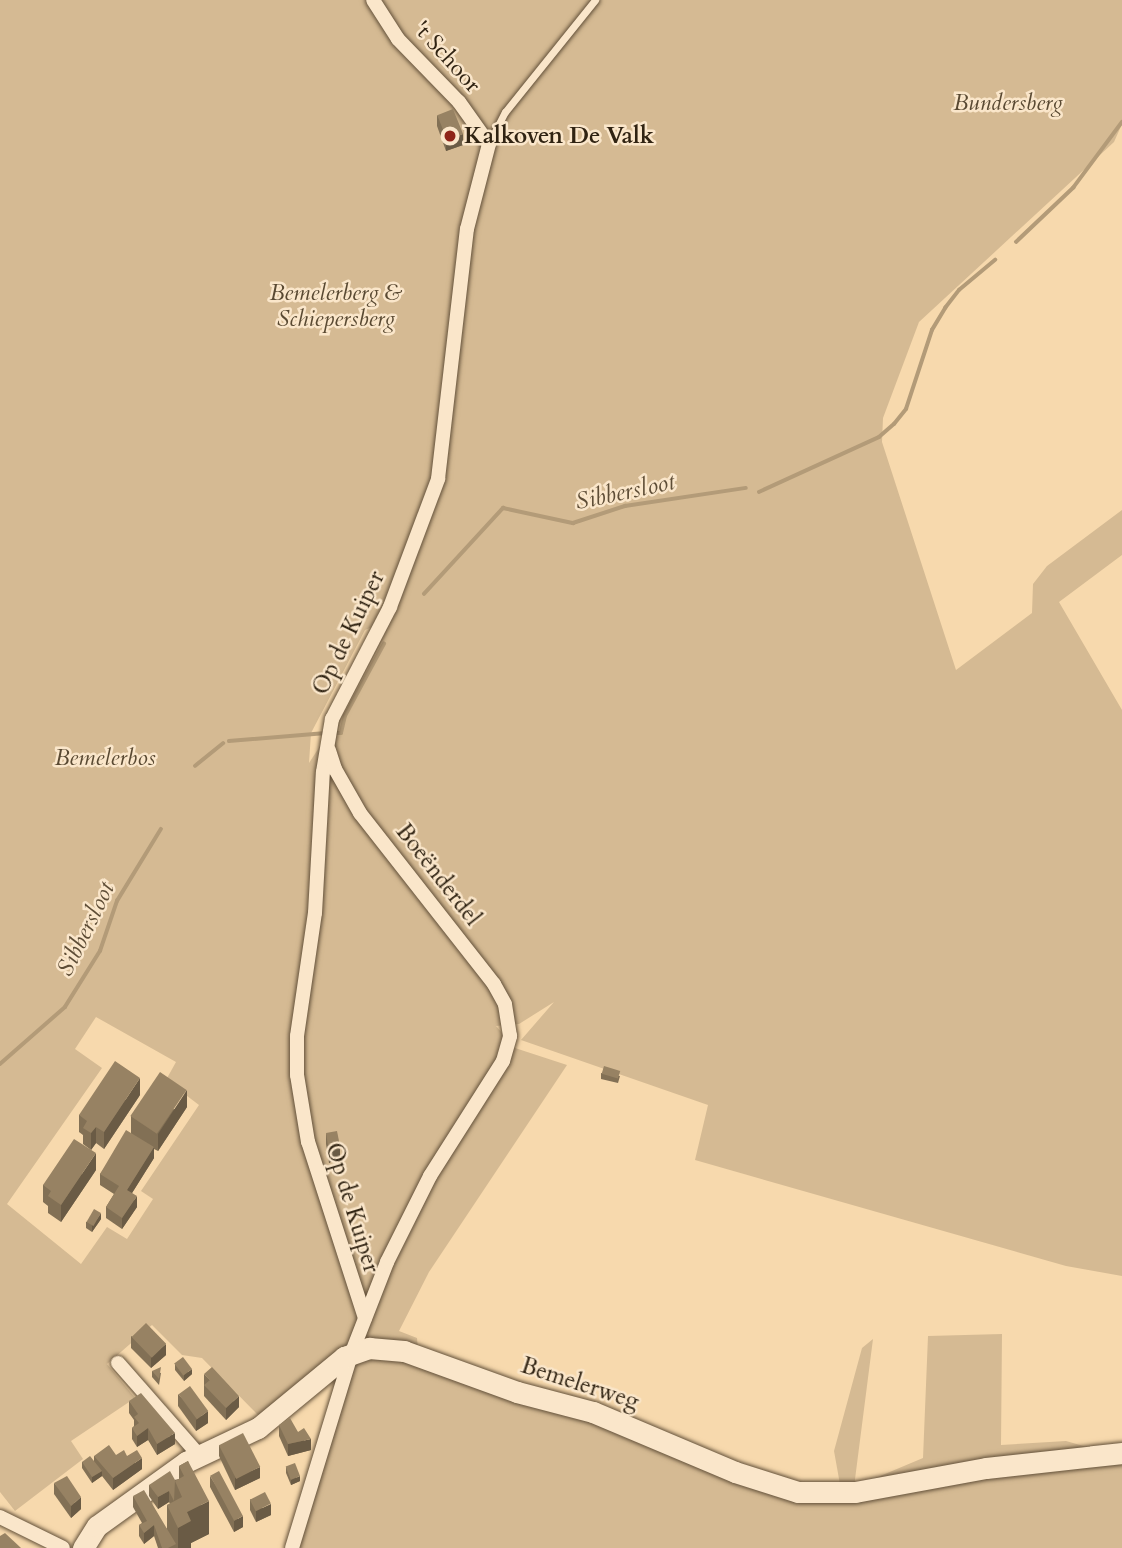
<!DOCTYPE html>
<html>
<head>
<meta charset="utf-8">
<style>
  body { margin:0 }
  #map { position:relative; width:1122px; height:1548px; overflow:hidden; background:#f7d9ad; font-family:Cardo,serif }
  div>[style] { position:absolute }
  .green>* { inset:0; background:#d5ba93 }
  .stream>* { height:3.5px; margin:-1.75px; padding:0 1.75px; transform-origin:1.75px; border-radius:1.75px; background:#b39b78 }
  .roads { filter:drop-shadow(0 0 2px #625039) drop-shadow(0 0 2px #625039) }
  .lane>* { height:7px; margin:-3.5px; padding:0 3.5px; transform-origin:3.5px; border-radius:3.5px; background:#fae6ca }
  .street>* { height:14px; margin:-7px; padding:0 7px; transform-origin:7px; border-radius:7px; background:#fae6ca }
  .secondary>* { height:21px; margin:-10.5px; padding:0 10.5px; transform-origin:10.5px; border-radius:10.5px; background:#fae6ca }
  .wall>* { inset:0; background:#827055 }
  .shaded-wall>* { inset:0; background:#6a5b45 }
  .building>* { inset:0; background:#978263; transform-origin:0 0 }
  .dots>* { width:19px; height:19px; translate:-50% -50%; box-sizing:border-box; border:4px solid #fae6ca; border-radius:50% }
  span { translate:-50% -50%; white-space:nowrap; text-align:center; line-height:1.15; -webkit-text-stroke:5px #fae6ca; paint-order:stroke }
  .street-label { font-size:23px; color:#302312 }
  .park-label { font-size:23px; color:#594932; font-style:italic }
  .poi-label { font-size:23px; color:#302312; font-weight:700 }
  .left { translate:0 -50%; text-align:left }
  .water-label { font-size:24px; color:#5e4d36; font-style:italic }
</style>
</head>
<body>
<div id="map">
  <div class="green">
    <div style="clip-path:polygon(evenodd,0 0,1122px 0,1122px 124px,1114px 142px,919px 322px,883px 418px,882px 442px,956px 670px,1032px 613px,1033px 584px,1047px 566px,1122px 510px,1122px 555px,1059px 602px,1122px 710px,1122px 1276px,1066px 1266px,695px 1160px,708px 1105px,521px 1040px,554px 1002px,519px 1024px,496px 1026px,515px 1048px,567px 1065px,429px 1272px,399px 1331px,417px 1338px,418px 1351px,772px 1483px,841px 1490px,834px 1451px,862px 1348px,873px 1339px,854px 1487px,923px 1458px,928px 1336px,1002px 1334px,1001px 1445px,1066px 1441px,1122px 1457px,1122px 1548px,288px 1548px,350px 1350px,259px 1416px,202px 1358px,182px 1355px,152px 1325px,107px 1364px,135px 1398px,71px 1441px,83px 1459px,15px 1511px,0 1492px,0 0,384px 622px,324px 740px,309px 763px,311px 733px,365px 630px,384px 622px,0 0,96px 1017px,176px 1062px,166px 1080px,199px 1105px,141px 1191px,153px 1199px,127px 1239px,107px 1227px,81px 1264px,7px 1204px,102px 1068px,75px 1049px,96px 1017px)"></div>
  </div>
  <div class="stream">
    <div style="left:1016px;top:242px;width:79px;rotate:-43.5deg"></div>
    <div style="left:1073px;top:188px;width:82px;rotate:-53.4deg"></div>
    <div style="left:759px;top:492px;width:132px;rotate:-24.6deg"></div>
    <div style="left:879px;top:437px;width:20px;rotate:-41deg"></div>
    <div style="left:894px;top:424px;width:19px;rotate:-51deg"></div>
    <div style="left:906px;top:409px;width:83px;rotate:-71.8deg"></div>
    <div style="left:932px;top:330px;width:26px;rotate:-59deg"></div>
    <div style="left:945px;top:308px;width:23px;rotate:-52deg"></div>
    <div style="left:959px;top:290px;width:47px;rotate:-39.8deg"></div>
    <div style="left:424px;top:594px;width:117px;rotate:-47.4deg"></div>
    <div style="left:503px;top:508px;width:72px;rotate:12.1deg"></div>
    <div style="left:573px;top:523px;width:55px;rotate:-18.1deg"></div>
    <div style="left:625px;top:506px;width:122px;rotate:-8.5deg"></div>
    <div style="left:334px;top:733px;width:7px"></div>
    <div style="left:341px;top:733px;width:17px;rotate:-77deg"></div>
    <div style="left:345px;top:716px;width:82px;rotate:-61.6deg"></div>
    <div style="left:229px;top:741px;width:97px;rotate:-4.7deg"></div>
    <div style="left:195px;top:766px;width:36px;rotate:-39deg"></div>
    <div style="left:0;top:1064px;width:86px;rotate:-41.2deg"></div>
    <div style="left:65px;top:1007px;width:66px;rotate:-58deg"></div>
    <div style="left:100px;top:951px;width:53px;rotate:-71.2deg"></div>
    <div style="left:117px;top:901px;width:84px;rotate:-58.6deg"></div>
  </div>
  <div class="roads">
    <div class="lane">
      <div style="left:489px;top:143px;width:35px;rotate:-63deg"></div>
      <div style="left:505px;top:112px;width:144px;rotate:-51.2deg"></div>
    </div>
    <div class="street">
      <div style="left:365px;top:1318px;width:185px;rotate:-107.9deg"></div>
      <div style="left:308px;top:1142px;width:68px;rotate:-99.3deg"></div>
      <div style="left:297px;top:1075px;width:39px;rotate:-90deg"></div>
      <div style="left:297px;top:1036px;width:124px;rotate:-81.7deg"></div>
      <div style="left:315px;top:913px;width:141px;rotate:-86.8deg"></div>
      <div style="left:323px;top:772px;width:54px;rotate:-80.4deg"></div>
      <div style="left:332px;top:719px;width:126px;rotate:-62.6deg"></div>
      <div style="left:390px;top:607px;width:137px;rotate:-69.4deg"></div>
      <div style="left:438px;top:479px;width:252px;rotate:-83.4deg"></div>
      <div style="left:467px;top:229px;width:88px;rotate:-75.5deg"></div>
      <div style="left:489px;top:144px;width:52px;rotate:-125.5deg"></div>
      <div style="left:459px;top:102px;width:88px;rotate:-134.1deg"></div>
      <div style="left:398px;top:39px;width:46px;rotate:-122.7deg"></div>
      <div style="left:118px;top:1363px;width:121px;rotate:48.7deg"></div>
      <div style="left:0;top:1517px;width:70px;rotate:26.2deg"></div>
      <div style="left:292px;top:1548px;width:205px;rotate:-73deg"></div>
      <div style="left:352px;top:1352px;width:97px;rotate:-68.7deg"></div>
      <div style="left:387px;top:1262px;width:96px;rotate:-63.4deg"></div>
      <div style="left:430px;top:1176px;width:136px;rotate:-57.6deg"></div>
      <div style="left:503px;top:1061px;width:26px;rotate:-74deg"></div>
      <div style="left:510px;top:1036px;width:32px;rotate:-99deg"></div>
      <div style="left:505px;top:1004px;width:23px;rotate:-119deg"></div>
      <div style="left:494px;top:984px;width:217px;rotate:-128.1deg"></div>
      <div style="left:360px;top:813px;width:51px;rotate:-119.6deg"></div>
      <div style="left:335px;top:769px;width:20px;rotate:-108deg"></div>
    </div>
    <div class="secondary">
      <div style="left:83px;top:1548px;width:26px;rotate:-58deg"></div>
      <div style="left:97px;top:1526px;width:110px;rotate:-35.7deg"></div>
      <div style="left:186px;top:1462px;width:80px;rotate:-25.3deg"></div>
      <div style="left:258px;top:1428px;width:112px;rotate:-39.5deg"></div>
      <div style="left:344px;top:1357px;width:27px;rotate:-20deg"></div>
      <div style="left:369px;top:1348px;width:35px;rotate:5deg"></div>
      <div style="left:404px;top:1351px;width:120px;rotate:19.9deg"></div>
      <div style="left:517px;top:1392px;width:79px;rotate:14.7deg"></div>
      <div style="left:593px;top:1412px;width:154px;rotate:22.9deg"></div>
      <div style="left:735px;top:1472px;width:66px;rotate:17.6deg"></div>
      <div style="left:798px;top:1492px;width:57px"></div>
      <div style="left:855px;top:1492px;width:133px;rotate:-10.4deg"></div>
      <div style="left:986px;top:1468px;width:137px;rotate:-6.3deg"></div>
    </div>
  </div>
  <div class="wall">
    <div style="clip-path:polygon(437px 115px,463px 145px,446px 151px,437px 126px)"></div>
    <div style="clip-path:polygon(601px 1073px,620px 1076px,618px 1083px,601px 1079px)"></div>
    <div style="clip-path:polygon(140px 1095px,104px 1149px,96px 1143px,91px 1150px,83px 1144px,83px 1135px,79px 1132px,79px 1115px)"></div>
    <div style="clip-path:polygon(187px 1107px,158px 1151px,154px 1149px,154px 1158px,132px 1193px,137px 1207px,122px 1229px,106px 1218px,106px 1207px,114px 1194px,100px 1185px,100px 1174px,131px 1133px,131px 1116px)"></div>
    <div style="clip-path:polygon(326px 1133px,340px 1157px,329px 1163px,326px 1144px)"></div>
    <div style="clip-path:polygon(96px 1170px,61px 1222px,48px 1213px,48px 1206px,43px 1202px,43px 1185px)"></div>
    <div style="clip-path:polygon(101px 1219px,92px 1232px,86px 1228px,86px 1222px)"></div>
    <div style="clip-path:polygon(131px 1336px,166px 1355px,151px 1368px,131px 1348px)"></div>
    <div style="clip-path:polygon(175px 1364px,192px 1374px,184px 1381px,175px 1370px)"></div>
    <div style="clip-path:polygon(152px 1371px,161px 1373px,159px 1385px,152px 1377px)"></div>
    <div style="clip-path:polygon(204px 1374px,239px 1407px,226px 1420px,204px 1396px)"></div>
    <div style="clip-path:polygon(178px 1394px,208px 1423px,196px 1431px,178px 1406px)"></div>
    <div style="clip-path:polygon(129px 1401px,175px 1444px,157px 1455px,148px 1440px,137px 1447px,132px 1439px,132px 1428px,134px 1426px,134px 1420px,129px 1413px)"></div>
    <div style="clip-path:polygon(279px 1425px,298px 1432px,311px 1450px,288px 1456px,279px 1436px)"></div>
    <div style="clip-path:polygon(219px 1445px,260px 1478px,235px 1490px,219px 1456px)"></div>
    <div style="clip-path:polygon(116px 1455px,127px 1456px,142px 1469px,113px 1490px,102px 1476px,92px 1483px,82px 1468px,82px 1462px,94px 1461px,94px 1456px)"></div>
    <div style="clip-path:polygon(188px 1461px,209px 1534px,191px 1543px,191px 1548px,158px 1548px,154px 1536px,144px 1544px,139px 1536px,139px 1525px,142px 1523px,133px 1507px,133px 1496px,167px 1529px,167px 1505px,170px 1504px,169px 1502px,158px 1509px,149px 1496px,149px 1485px,179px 1479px,179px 1466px)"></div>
    <div style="clip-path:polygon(286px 1467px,300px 1481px,291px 1485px,286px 1473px)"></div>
    <div style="clip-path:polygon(210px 1476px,243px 1527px,234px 1532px,210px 1487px)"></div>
    <div style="clip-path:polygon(54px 1483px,81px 1509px,71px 1518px,54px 1494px)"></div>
    <div style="clip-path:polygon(250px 1499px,271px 1515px,256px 1522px,250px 1510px)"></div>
  </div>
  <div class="shaded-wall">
    <div style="clip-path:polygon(463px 134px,463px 145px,446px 151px,446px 140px)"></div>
    <div style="clip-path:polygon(140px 1078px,140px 1095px,104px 1149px,104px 1132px)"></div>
    <div style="clip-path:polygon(187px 1090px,187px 1107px,158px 1151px,158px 1134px)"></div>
    <div style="clip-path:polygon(96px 1127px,96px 1143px,91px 1150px,91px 1133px)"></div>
    <div style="clip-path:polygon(340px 1146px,340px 1157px,329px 1163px,329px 1152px)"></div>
    <div style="clip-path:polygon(154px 1147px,154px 1158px,127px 1201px,127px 1190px)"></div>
    <div style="clip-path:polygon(96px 1153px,96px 1170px,61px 1222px,61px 1205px)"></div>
    <div style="clip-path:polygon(137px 1196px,137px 1207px,122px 1229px,122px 1218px)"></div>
    <div style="clip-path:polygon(101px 1213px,101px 1219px,92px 1232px,92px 1226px)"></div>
    <div style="clip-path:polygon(166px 1344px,166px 1355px,151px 1368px,151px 1356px)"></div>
    <div style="clip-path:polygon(192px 1369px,192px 1374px,184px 1381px,184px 1375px)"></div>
    <div style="clip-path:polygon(239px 1396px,239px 1407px,226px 1420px,226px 1408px)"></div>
    <div style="clip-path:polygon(208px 1411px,208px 1423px,196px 1431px,196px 1420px)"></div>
    <div style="clip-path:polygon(148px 1428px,148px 1440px,137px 1447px,137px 1436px)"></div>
    <div style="clip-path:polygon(175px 1433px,175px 1444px,157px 1455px,157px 1444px)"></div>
    <div style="clip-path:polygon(311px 1439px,311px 1450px,288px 1456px,288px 1444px)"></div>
    <div style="clip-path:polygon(142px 1458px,142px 1469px,113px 1490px,113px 1478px)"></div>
    <div style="clip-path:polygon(260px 1467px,260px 1478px,235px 1490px,235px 1478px)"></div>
    <div style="clip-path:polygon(102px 1471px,102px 1476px,92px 1483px,92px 1477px)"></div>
    <div style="clip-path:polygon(300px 1476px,300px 1481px,291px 1485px,291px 1480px)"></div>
    <div style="clip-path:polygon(169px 1491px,169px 1502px,158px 1509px,158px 1497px)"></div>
    <div style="clip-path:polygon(81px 1497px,81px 1509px,71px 1518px,71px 1506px)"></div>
    <div style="clip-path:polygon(209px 1501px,209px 1534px,191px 1543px,191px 1548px,178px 1548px,178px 1528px,187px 1512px)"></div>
    <div style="clip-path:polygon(271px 1504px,271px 1515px,256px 1522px,256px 1511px)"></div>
    <div style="clip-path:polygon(243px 1516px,243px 1527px,234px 1532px,234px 1521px)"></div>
    <div style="clip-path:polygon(154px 1525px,154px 1536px,144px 1544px,144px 1533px)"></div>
  </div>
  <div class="building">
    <div style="left:453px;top:109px;width:27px;height:17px;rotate:68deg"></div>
    <div style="clip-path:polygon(115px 1061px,140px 1078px,104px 1132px,96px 1127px,91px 1133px,83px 1128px,87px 1121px,79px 1115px)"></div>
    <div style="left:604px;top:1066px;width:17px;height:8px;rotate:17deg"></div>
    <div style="left:160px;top:1072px;width:32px;height:53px;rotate:34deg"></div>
    <div style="clip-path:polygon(126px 1130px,154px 1147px,127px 1190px,137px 1196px,122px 1218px,106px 1207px,119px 1186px,100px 1174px)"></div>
    <div style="clip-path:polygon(337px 1131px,340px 1146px,329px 1152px,326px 1133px)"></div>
    <div style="clip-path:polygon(74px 1139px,96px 1153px,61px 1205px,48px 1196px,51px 1191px,43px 1185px)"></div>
    <div style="left:94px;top:1209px;width:8px;height:15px;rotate:30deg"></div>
    <div style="left:146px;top:1323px;width:29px;height:20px;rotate:46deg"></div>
    <div style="left:183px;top:1357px;width:15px;height:11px;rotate:53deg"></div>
    <div style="clip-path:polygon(161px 1367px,159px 1379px,152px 1371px)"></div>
    <div style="clip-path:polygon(212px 1367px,239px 1396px,226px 1408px,204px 1385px,210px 1380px,204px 1374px)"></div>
    <div style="left:190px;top:1386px;width:31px;height:14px;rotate:54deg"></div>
    <div style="clip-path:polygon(141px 1393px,175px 1433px,157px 1444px,148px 1428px,137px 1436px,132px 1428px,139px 1423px,134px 1417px,138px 1414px,129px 1401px)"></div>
    <div style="clip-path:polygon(290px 1418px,298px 1432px,304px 1428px,311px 1439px,288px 1444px,279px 1425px)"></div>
    <div style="left:243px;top:1433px;width:38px;height:27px;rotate:63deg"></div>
    <div style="clip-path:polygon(109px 1445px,116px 1455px,124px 1450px,127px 1456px,137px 1450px,142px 1458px,113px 1478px,94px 1456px)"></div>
    <div style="clip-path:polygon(90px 1456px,102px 1471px,92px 1477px,82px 1462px)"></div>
    <div style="clip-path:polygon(188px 1461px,209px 1501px,187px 1512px,191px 1521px,178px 1528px,167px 1505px,182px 1497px,175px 1481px,184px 1476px,179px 1466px)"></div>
    <div style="left:295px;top:1463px;width:14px;height:10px;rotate:69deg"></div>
    <div style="clip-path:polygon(170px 1471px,175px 1480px,174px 1501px,169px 1491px,158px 1497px,149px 1485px)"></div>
    <div style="left:219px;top:1471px;width:51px;height:10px;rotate:62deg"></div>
    <div style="clip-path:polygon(67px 1476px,81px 1497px,71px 1506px,54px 1483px)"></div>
    <div style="clip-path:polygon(144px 1490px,176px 1544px,168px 1548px,162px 1548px,154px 1525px,144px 1533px,139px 1525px,147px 1521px,133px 1496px)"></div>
    <div style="left:265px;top:1492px;width:13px;height:17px;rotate:63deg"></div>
    <div style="clip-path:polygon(5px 1533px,21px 1548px,0 1548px,0 1536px)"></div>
  </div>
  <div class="dots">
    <div style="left:450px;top:136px;background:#8f2418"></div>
  </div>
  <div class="street-label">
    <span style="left:447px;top:57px;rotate:48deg">'t Schoor</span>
    <span style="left:349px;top:633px;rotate:-64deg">Op de Kuiper</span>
    <span style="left:438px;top:875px;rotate:52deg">Boeënderdel</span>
    <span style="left:352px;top:1208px;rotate:73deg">Op de Kuiper</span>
    <span style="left:580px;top:1384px;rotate:18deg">Bemelerweg</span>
  </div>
  <div class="park-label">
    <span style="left:1008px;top:103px">Bundersberg</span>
    <span style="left:336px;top:306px">Bemelerberg &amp;<br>Schiepersberg</span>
    <span style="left:105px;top:758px">Bemelerbos</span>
  </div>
  <div class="poi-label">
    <span class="left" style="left:464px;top:136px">Kalkoven De Valk</span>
  </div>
  <div class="water-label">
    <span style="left:625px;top:492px;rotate:-12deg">Sibbersloot</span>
    <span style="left:86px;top:929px;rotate:-64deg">Sibbersloot</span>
  </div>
</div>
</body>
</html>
